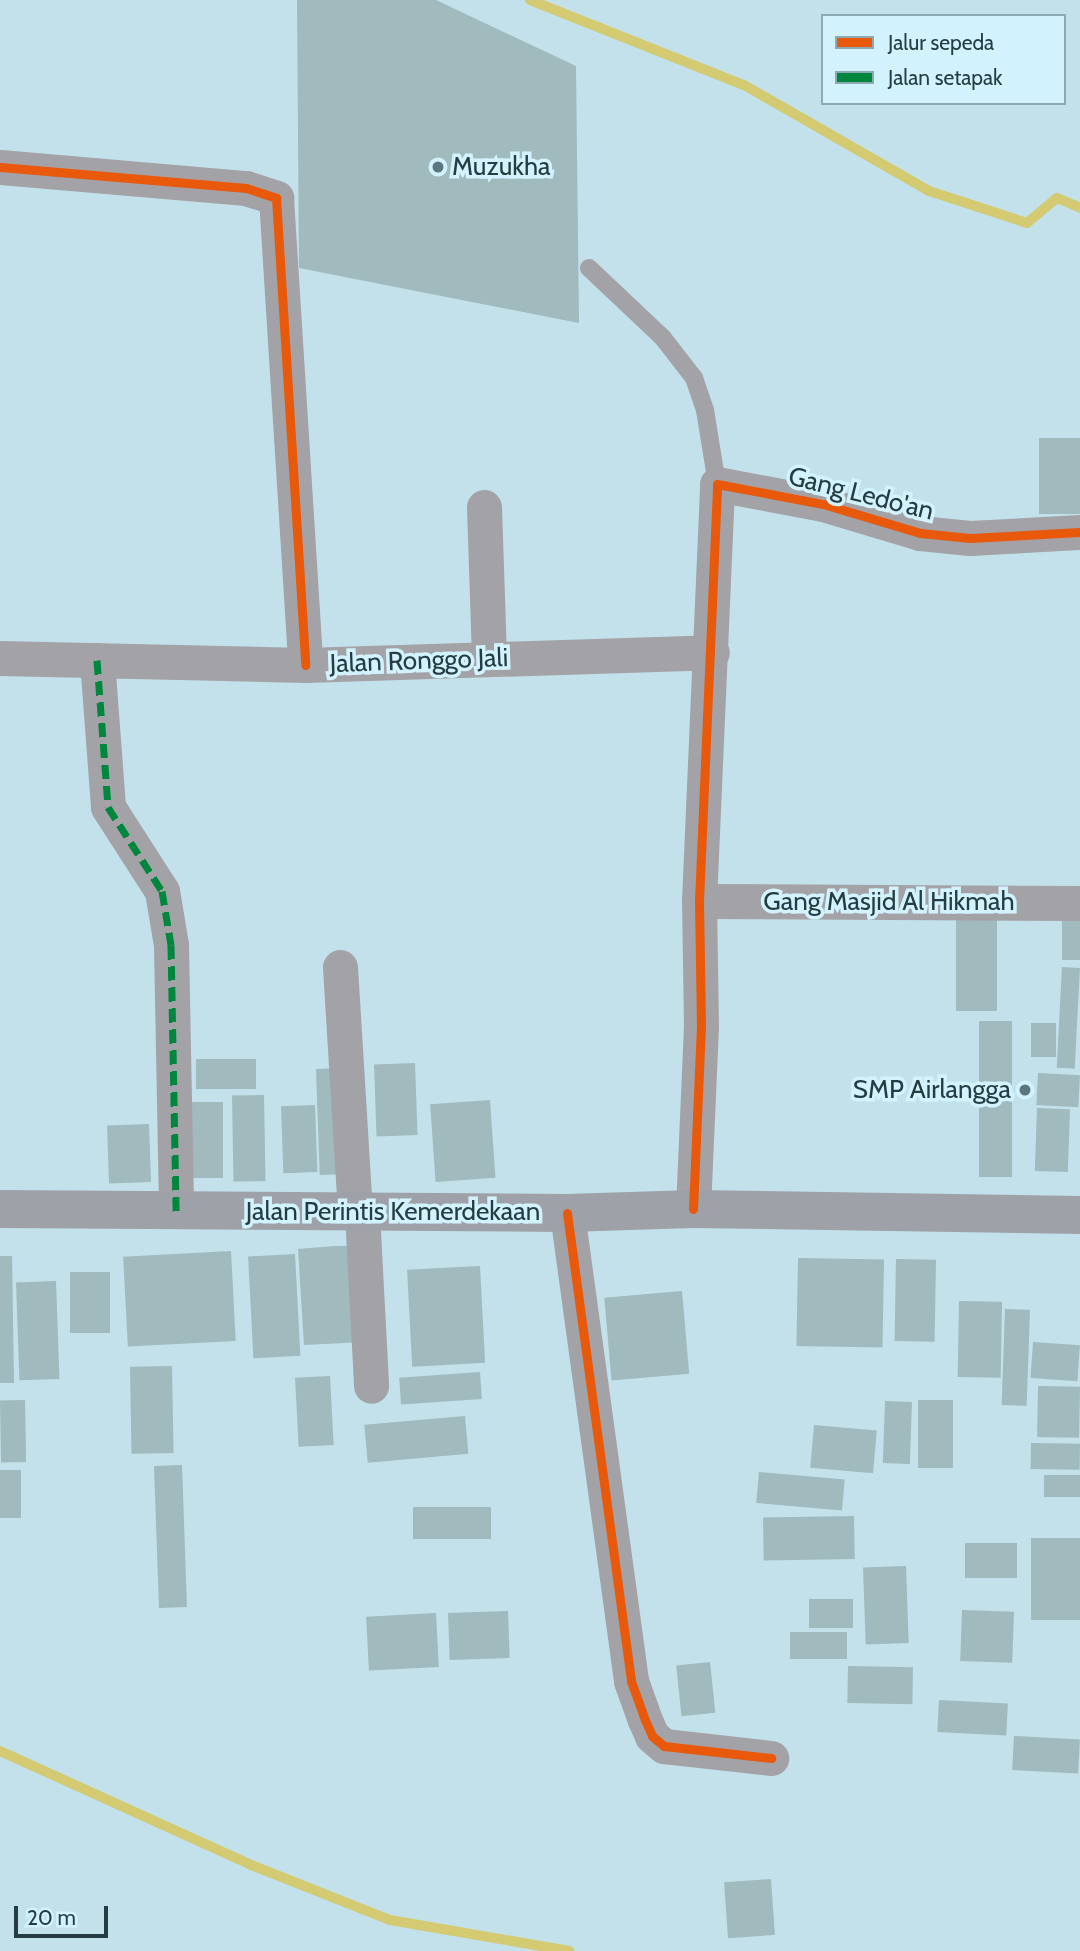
<!DOCTYPE html>
<html>
<head>
<meta charset="utf-8">
<style>
  body { margin:0 }
  #map { position:relative; width:1080px; height:1951px; overflow:hidden; background:#c2e1ea; font-family:Cabin,sans-serif }
  div>[style] { position:absolute }
  .stream>* { height:10px; margin:-5px; padding:0 5px; transform-origin:5px; border-radius:5px; background:#d3ca72 }
  .building>* { inset:0; background:#a0babe; transform-origin:0 0 }
  .lane>* { height:18px; margin:-9px; padding:0 9px; transform-origin:9px; border-radius:9px; background:#a3a2a7 }
  .street>* { height:35px; margin:-17.5px; padding:0 17.5px; transform-origin:17.5px; border-radius:17.5px; background:#a3a2a7 }
  .secondary>* { height:38px; margin:-19px; padding:0 19px; transform-origin:19px; border-radius:19px; background:#9ea1a8 }
  .quiet>* { height:7px; margin-top:-3.5px; transform-origin:0; background:repeating-linear-gradient(90deg,#00873e 0 14px,transparent 0 21px) }
  .cycleway>* { height:9px; margin:-4.5px; padding:0 4.5px; transform-origin:4.5px; border-radius:4.5px; background:#e8590c }
  .dots>* { width:19px; height:19px; translate:-50% -50%; box-sizing:border-box; border:4px solid #d2f3fd; border-radius:50% }
  span { translate:-50% -50%; white-space:nowrap; text-align:center; line-height:1.15; -webkit-text-stroke:7px #d2f3fd; paint-order:stroke }
  .poi-label { font-size:26px; color:#253c42 }
  .left { translate:0 -50%; text-align:left }
  .right { translate:-100% -50%; text-align:right }
  .street-label { font-size:26px; color:#253c42 }
  .legend { position:absolute; left:821px; top:14px; width:245px; height:91px; box-sizing:border-box; background:#d2f3fd; border:2px solid #8daab2; margin:0; padding:9px 12px; list-style:none; font-size:21px; color:#253c42 }
  .legend li { display:flex; align-items:center; gap:14px; height:35px }
  .legend b { width:35px; border:2px solid #8daab2 }
  .scale { position:absolute; left:14px; top:1906px; width:94px; height:32px; box-sizing:border-box; border:4px solid #253c42; border-top:0; padding-left:9px; font-size:21px; line-height:24px; white-space:nowrap; color:#253c42; -webkit-text-stroke:5px #d2f3fd; paint-order:stroke }
</style>
</head>
<body>
<div id="map">
  <div class="stream">
    <div style="left:530px;top:0;width:230px;rotate:21.7deg"></div>
    <div style="left:744px;top:85px;width:213px;rotate:29.8deg"></div>
    <div style="left:929px;top:191px;width:103px;rotate:18.1deg"></div>
    <div style="left:1027px;top:223px;width:39px;rotate:-40deg"></div>
    <div style="left:1057px;top:198px;width:25px;rotate:23deg"></div>
    <div style="left:0;top:1751px;width:276px;rotate:24.4deg"></div>
    <div style="left:251px;top:1865px;width:149px;rotate:21.6deg"></div>
    <div style="left:390px;top:1920px;width:182px;rotate:9.8deg"></div>
  </div>
  <div class="building">
    <div style="clip-path:polygon(297px 0,436px 0,576px 66px,579px 323px,299px 268px)"></div>
    <div style="left:1039px;top:438px;width:41px;height:76px"></div>
    <div style="left:956px;top:917px;width:41px;height:94px"></div>
    <div style="left:1080px;top:918px;width:42px;height:18px;rotate:90deg"></div>
    <div style="left:1062px;top:967px;width:18px;height:101px;rotate:3deg"></div>
    <div style="left:979px;top:1021px;width:33px;height:156px"></div>
    <div style="left:1031px;top:1023px;width:25px;height:34px"></div>
    <div style="left:196px;top:1059px;width:60px;height:30px"></div>
    <div style="left:415px;top:1063px;width:72px;height:41px;rotate:88deg"></div>
    <div style="left:343px;top:1068px;width:106px;height:27px;rotate:88deg"></div>
    <div style="left:1038px;top:1073px;width:42px;height:32px;rotate:3deg"></div>
    <div style="left:264px;top:1095px;width:86px;height:32px;rotate:89deg"></div>
    <div style="left:490px;top:1100px;width:78px;height:60px;rotate:86deg"></div>
    <div style="left:223px;top:1102px;width:76px;height:39px;rotate:90deg"></div>
    <div style="left:315px;top:1105px;width:67px;height:34px;rotate:88deg"></div>
    <div style="left:1037px;top:1108px;width:33px;height:63px;rotate:2deg"></div>
    <div style="left:149px;top:1124px;width:58px;height:42px;rotate:88deg"></div>
    <div style="clip-path:polygon(335px 1246px,359px 1246px,364px 1342px,304px 1345px,298px 1249px)"></div>
    <div style="left:231px;top:1251px;width:90px;height:108px;rotate:87deg"></div>
    <div style="left:295px;top:1254px;width:102px;height:47px;rotate:87deg"></div>
    <div style="clip-path:polygon(0 1256px,12px 1256px,14px 1383px,0 1383px)"></div>
    <div style="left:798px;top:1258px;width:86px;height:88px;rotate:1deg"></div>
    <div style="left:896px;top:1259px;width:40px;height:82px;rotate:1deg"></div>
    <div style="left:480px;top:1266px;width:97px;height:73px;rotate:87deg"></div>
    <div style="left:70px;top:1272px;width:40px;height:61px"></div>
    <div style="left:56px;top:1281px;width:98px;height:40px;rotate:88deg"></div>
    <div style="left:682px;top:1291px;width:83px;height:78px;rotate:85deg"></div>
    <div style="left:959px;top:1301px;width:43px;height:76px;rotate:1deg"></div>
    <div style="left:1005px;top:1309px;width:25px;height:96px;rotate:2deg"></div>
    <div style="left:1033px;top:1342px;width:47px;height:36px;rotate:4deg"></div>
    <div style="left:172px;top:1366px;width:87px;height:42px;rotate:89deg"></div>
    <div style="left:480px;top:1372px;width:27px;height:81px;rotate:86deg"></div>
    <div style="left:330px;top:1376px;width:69px;height:35px;rotate:87deg"></div>
    <div style="left:1038px;top:1386px;width:42px;height:51px;rotate:1deg"></div>
    <div style="left:25px;top:1400px;width:62px;height:25px;rotate:89deg"></div>
    <div style="left:918px;top:1400px;width:35px;height:68px"></div>
    <div style="left:885px;top:1401px;width:27px;height:62px;rotate:2deg"></div>
    <div style="left:465px;top:1416px;width:38px;height:101px;rotate:85deg"></div>
    <div style="left:814px;top:1425px;width:63px;height:43px;rotate:5deg"></div>
    <div style="left:1031px;top:1443px;width:49px;height:26px;rotate:1deg"></div>
    <div style="left:182px;top:1465px;width:142px;height:28px;rotate:88deg"></div>
    <div style="left:0;top:1470px;width:21px;height:48px"></div>
    <div style="left:759px;top:1472px;width:86px;height:31px;rotate:5deg"></div>
    <div style="left:1080px;top:1475px;width:22px;height:36px;rotate:90deg"></div>
    <div style="left:491px;top:1507px;width:32px;height:78px;rotate:90deg"></div>
    <div style="left:854px;top:1516px;width:43px;height:91px;rotate:89deg"></div>
    <div style="left:1031px;top:1538px;width:49px;height:82px"></div>
    <div style="left:965px;top:1543px;width:52px;height:35px"></div>
    <div style="left:906px;top:1566px;width:77px;height:43px;rotate:88deg"></div>
    <div style="left:853px;top:1599px;width:29px;height:44px;rotate:90deg"></div>
    <div style="left:962px;top:1610px;width:52px;height:51px;rotate:2deg"></div>
    <div style="left:508px;top:1611px;width:47px;height:60px;rotate:88deg"></div>
    <div style="left:436px;top:1613px;width:54px;height:70px;rotate:87deg"></div>
    <div style="left:847px;top:1632px;width:27px;height:57px;rotate:90deg"></div>
    <div style="left:710px;top:1662px;width:51px;height:34px;rotate:84deg"></div>
    <div style="left:848px;top:1666px;width:65px;height:37px;rotate:1deg"></div>
    <div style="left:939px;top:1700px;width:69px;height:32px;rotate:3deg"></div>
    <div style="left:1014px;top:1736px;width:66px;height:34px;rotate:3deg"></div>
    <div style="left:771px;top:1879px;width:56px;height:47px;rotate:86deg"></div>
  </div>
  <div class="lane">
    <div style="left:589px;top:268px;width:102px;rotate:43.4deg"></div>
    <div style="left:663px;top:338px;width:51px;rotate:52.2deg"></div>
    <div style="left:694px;top:378px;width:34px;rotate:71deg"></div>
    <div style="left:705px;top:410px;width:75px;rotate:80.8deg"></div>
  </div>
  <div class="street">
    <div style="left:0;top:167px;width:247px;rotate:4.9deg"></div>
    <div style="left:246px;top:188px;width:32px;rotate:18deg"></div>
    <div style="left:276px;top:198px;width:468px;rotate:86.4deg"></div>
    <div style="left:484px;top:507px;width:152px;rotate:88.1deg"></div>
    <div style="left:0;top:658px;width:305px;rotate:1.3deg"></div>
    <div style="left:305px;top:665px;width:407px;rotate:-1.8deg"></div>
    <div style="left:97px;top:660px;width:147px;rotate:85.7deg"></div>
    <div style="left:108px;top:807px;width:100px;rotate:57.3deg"></div>
    <div style="left:162px;top:891px;width:55px;rotate:80.5deg"></div>
    <div style="left:171px;top:945px;width:266px;rotate:88.9deg"></div>
    <div style="left:699px;top:901px;width:381px;rotate:0.3deg"></div>
    <div style="left:340px;top:967px;width:245px;rotate:86.5deg"></div>
    <div style="left:693px;top:1209px;width:182px;rotate:-87.5deg"></div>
    <div style="left:701px;top:1027px;width:126px;rotate:-90.9deg"></div>
    <div style="left:699px;top:901px;width:417px;rotate:-87.5deg"></div>
    <div style="left:717px;top:484px;width:108px;rotate:10.7deg"></div>
    <div style="left:823px;top:504px;width:101px;rotate:16.6deg"></div>
    <div style="left:920px;top:533px;width:50px;rotate:5.7deg"></div>
    <div style="left:970px;top:538px;width:110px;rotate:-3.1deg"></div>
    <div style="left:362px;top:1212px;width:174px;rotate:87deg"></div>
    <div style="left:567px;top:1213px;width:472px;rotate:82.2deg"></div>
    <div style="left:631px;top:1681px;width:41px;rotate:70.3deg"></div>
    <div style="left:645px;top:1720px;width:17px;rotate:66deg"></div>
    <div style="left:652px;top:1736px;width:16px;rotate:40deg"></div>
    <div style="left:664px;top:1746px;width:108px;rotate:6.4deg"></div>
  </div>
  <div class="secondary">
    <div style="left:0;top:1209px;width:567px;rotate:0.4deg"></div>
    <div style="left:567px;top:1213px;width:126px;rotate:-1.8deg"></div>
    <div style="left:693px;top:1209px;width:387px;rotate:0.9deg"></div>
  </div>
  <div class="quiet">
    <div style="left:97px;top:660px;width:147px;rotate:85.7deg"></div>
    <div style="left:108px;top:807px;width:100px;rotate:57.3deg"></div>
    <div style="left:162px;top:891px;width:55px;rotate:80.5deg"></div>
    <div style="left:171px;top:945px;width:266px;rotate:88.9deg"></div>
  </div>
  <div class="cycleway">
    <div style="left:0;top:167px;width:247px;rotate:4.9deg"></div>
    <div style="left:246px;top:188px;width:32px;rotate:18deg"></div>
    <div style="left:276px;top:198px;width:468px;rotate:86.4deg"></div>
    <div style="left:693px;top:1209px;width:182px;rotate:-87.5deg"></div>
    <div style="left:701px;top:1027px;width:126px;rotate:-90.9deg"></div>
    <div style="left:699px;top:901px;width:417px;rotate:-87.5deg"></div>
    <div style="left:717px;top:484px;width:108px;rotate:10.7deg"></div>
    <div style="left:823px;top:504px;width:101px;rotate:16.6deg"></div>
    <div style="left:920px;top:533px;width:50px;rotate:5.7deg"></div>
    <div style="left:970px;top:538px;width:110px;rotate:-3.1deg"></div>
    <div style="left:567px;top:1213px;width:472px;rotate:82.2deg"></div>
    <div style="left:631px;top:1681px;width:41px;rotate:70.3deg"></div>
    <div style="left:645px;top:1720px;width:17px;rotate:66deg"></div>
    <div style="left:652px;top:1736px;width:16px;rotate:40deg"></div>
    <div style="left:664px;top:1746px;width:108px;rotate:6.4deg"></div>
  </div>
  <div class="dots">
    <div style="left:438px;top:167px;background:#5c767d"></div>
    <div style="left:1025px;top:1090px;background:#5c767d"></div>
  </div>
  <div class="poi-label">
    <span class="left" style="left:452px;top:167px">Muzukha</span>
    <span class="right" style="left:1011px;top:1090px">SMP Airlangga</span>
  </div>
  <div class="street-label">
    <span style="left:861px;top:494px;rotate:14deg">Gang Ledo'an</span>
    <span style="left:419px;top:661px;rotate:-2deg">Jalan Ronggo Jali</span>
    <span style="left:889px;top:902px">Gang Masjid Al Hikmah</span>
    <span style="left:393px;top:1212px">Jalan Perintis Kemerdekaan</span>
  </div>
  <ul class="legend">
  <li><b style="height:9px;background:#e8590c"></b>Jalur sepeda</li>
  <li><b style="height:9px;background:#00873e"></b>Jalan setapak</li>
  </ul>
  <div class="scale">20 m</div>
</div>
</body>
</html>
